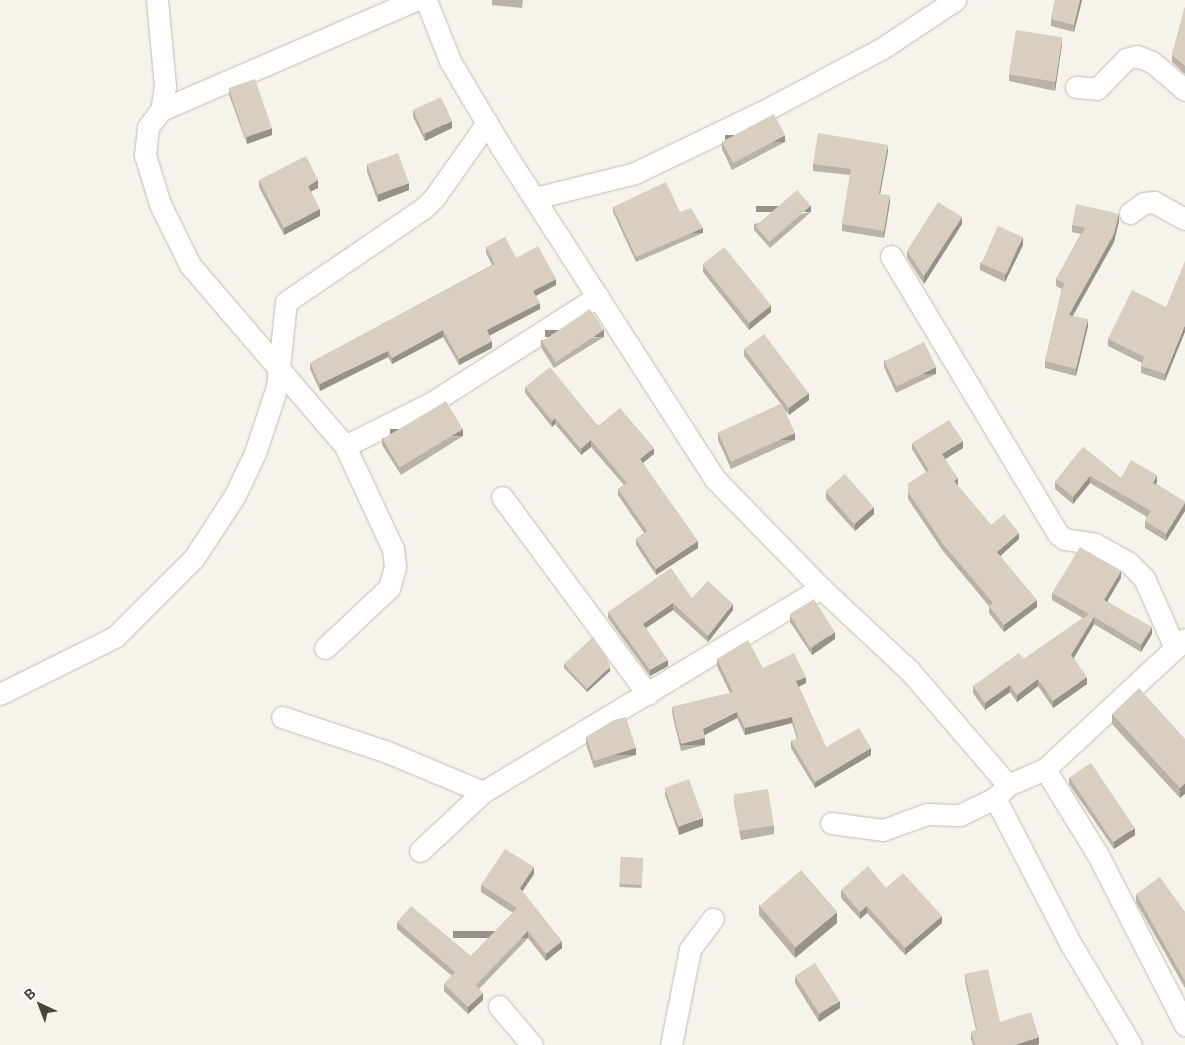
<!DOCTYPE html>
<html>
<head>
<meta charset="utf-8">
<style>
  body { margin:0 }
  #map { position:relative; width:1185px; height:1045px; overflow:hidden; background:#f6f3ec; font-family:"Public Sans",sans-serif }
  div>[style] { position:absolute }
  .roads { filter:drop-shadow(0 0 1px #c2bbae) drop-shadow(0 0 1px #c2bbae) }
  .street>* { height:21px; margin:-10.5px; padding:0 10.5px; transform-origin:10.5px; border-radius:10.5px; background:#fff }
  .wall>* { inset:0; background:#bab2a6; transform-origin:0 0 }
  .shaded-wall>* { inset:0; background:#979187; transform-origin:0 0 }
  .building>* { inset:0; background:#d8cfc1; transform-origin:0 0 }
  span { translate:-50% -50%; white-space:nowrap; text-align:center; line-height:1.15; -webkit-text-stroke:4.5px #fff; paint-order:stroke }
  .north { position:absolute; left:15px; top:980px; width:50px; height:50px; -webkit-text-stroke:4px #fff; paint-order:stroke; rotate:317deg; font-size:14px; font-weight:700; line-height:20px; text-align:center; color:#4b4439 }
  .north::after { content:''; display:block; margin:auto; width:18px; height:22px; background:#4b4439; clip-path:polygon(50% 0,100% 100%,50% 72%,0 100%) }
</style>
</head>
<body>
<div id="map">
  <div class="roads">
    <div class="street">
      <div style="left:157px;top:0;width:86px;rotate:84.7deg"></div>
      <div style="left:165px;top:86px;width:24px;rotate:99deg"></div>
      <div style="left:161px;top:110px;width:21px;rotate:127deg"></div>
      <div style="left:148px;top:127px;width:28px;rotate:96deg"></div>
      <div style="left:145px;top:155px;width:51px;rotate:73deg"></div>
      <div style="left:160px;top:204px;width:68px;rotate:63.8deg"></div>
      <div style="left:190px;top:265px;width:238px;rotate:49.4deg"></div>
      <div style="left:345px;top:446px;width:96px;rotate:-26.6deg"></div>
      <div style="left:431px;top:403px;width:198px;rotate:-32.6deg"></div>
      <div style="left:426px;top:0;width:66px;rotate:68.5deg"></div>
      <div style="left:450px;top:61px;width:100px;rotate:59.3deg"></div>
      <div style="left:501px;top:147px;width:396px;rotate:57.2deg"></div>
      <div style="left:716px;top:480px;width:151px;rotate:45.8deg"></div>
      <div style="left:821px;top:588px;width:120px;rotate:43deg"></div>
      <div style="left:909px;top:670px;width:152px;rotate:49.3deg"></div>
      <div style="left:1008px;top:785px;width:40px;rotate:-23.4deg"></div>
      <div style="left:1045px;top:769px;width:191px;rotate:-42.9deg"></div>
      <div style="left:1076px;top:87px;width:21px;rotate:5deg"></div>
      <div style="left:1097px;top:89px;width:42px;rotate:-46deg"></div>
      <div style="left:1126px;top:59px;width:11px;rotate:-15deg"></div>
      <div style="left:1137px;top:56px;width:16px;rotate:22deg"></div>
      <div style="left:1152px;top:62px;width:43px;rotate:40.3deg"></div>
      <div style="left:161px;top:110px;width:277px;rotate:-23.4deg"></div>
      <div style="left:535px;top:198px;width:103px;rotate:-14deg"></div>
      <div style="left:635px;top:173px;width:141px;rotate:-25.7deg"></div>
      <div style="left:762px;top:112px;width:135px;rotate:-27.9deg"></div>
      <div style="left:881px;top:49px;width:89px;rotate:-33.5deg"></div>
      <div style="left:1130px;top:213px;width:17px;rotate:-36deg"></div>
      <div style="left:1144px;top:203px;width:10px;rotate:-6deg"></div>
      <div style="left:1154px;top:202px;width:35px;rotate:29deg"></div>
      <div style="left:891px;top:256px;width:324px;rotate:59deg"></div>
      <div style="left:1058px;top:534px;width:9px;rotate:36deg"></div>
      <div style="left:1065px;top:539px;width:30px;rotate:9deg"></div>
      <div style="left:1095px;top:544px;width:39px;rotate:29deg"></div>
      <div style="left:1129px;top:563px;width:21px;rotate:45deg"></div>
      <div style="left:1144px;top:578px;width:77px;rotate:66.1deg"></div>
      <div style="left:502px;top:497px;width:245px;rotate:53.5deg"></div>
      <div style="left:325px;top:648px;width:88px;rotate:-43.2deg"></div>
      <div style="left:389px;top:588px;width:22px;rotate:-74deg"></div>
      <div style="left:395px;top:567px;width:18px;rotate:-96deg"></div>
      <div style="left:393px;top:549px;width:114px;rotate:-115deg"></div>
      <div style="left:0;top:694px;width:128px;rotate:-26.4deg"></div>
      <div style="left:115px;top:637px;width:112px;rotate:-45deg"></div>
      <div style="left:194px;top:558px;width:75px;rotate:-56.9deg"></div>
      <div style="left:235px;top:495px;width:47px;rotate:-64.5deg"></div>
      <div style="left:255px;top:453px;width:70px;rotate:-71.6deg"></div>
      <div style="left:277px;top:387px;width:85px;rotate:-84deg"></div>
      <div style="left:286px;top:302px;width:167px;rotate:-34.3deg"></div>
      <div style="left:424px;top:208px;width:14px;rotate:-45deg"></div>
      <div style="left:434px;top:198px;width:92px;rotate:-54.8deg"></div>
      <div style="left:282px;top:717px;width:108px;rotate:18.3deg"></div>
      <div style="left:385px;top:751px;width:106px;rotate:22.7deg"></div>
      <div style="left:1045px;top:769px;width:101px;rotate:58.4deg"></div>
      <div style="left:1098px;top:855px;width:191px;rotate:62.9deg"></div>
      <div style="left:995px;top:798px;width:161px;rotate:62.6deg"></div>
      <div style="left:1069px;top:941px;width:121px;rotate:59.2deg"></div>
      <div style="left:831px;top:823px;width:52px;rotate:7.7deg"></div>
      <div style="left:883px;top:830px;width:47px;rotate:-20deg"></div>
      <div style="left:927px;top:814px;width:33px;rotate:2deg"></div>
      <div style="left:960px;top:815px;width:39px;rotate:-26deg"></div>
      <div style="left:995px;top:798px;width:13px;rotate:-45deg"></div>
      <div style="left:420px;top:851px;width:86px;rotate:-43.1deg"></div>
      <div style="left:483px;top:792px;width:395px;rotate:-31.1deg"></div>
      <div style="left:499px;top:1006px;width:51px;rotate:49.8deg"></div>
      <div style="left:671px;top:1045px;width:98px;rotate:-78.8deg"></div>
      <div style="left:690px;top:949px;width:38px;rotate:-53deg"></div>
    </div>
  </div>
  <div class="wall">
    <div style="clip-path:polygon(492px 0,523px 0,522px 8px,492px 5px)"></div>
    <div style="clip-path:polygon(1055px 0,1082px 0,1074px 32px,1051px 26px,1051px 19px)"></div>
    <div style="clip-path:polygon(1185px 7px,1185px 74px,1172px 62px,1172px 55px)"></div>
    <div style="clip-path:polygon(1062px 44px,1055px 91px,1009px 81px,1009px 74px)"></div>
    <div style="clip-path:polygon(229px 88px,272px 135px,247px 144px,229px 95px)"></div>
    <div style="clip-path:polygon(413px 110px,452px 128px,425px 141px,413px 117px)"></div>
    <div style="clip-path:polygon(722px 142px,785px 142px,732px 170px,722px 149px)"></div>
    <div style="clip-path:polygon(888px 151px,880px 194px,890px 202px,884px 238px,842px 231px,842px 224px,850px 175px,813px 171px,813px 164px)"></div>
    <div style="clip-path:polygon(367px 165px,409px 190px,378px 202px,367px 172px)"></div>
    <div style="clip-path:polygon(259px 180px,318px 188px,311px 191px,320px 216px,284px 235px,259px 187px)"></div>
    <div style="clip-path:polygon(613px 207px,680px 212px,703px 233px,636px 262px,613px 212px)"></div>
    <div style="clip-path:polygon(811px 212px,770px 248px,754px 230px,754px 224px)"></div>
    <div style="clip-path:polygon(1119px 221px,1114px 242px,1073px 316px,1088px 326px,1076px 376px,1045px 368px,1045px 361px,1062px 289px,1056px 286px,1056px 279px,1081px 234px,1072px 232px,1072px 225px)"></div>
    <div style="clip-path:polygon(962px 224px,924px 284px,907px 258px,907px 251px)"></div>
    <div style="clip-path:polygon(1023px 245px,1005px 282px,980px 270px,980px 263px)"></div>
    <div style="clip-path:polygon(486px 247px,516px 258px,556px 285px,536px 296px,540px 309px,489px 335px,492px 348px,459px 365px,443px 337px,392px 364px,388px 357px,320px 391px,310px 369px,310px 363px,492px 265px,486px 253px)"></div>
    <div style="clip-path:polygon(703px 265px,771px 312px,749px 330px,703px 272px)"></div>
    <div style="clip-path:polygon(1166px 307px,1165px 381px,1141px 373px,1141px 366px,1142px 363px,1108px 346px,1108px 339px)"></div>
    <div style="clip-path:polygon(604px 337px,554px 368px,541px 347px,541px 340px)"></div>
    <div style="clip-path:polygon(744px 349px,809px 400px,789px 415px,785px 410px,795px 440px,731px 469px,718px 440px,718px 433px,781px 404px,744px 356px)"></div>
    <div style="clip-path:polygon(884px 360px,936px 374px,896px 393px,884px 367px)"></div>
    <div style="clip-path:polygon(525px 387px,654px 454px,643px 463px,698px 548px,656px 575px,636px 545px,636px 539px,644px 533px,618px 495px,618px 489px,624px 485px,591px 447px,581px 455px,555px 424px,552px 427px,525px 393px)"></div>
    <div style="clip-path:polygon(463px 436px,401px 475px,382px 445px,382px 438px)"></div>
    <div style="clip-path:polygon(912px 443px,963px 448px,945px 459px,958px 485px,957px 485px,991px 525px,1019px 539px,1000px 556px,1037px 607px,1004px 632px,989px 613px,989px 606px,943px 551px,908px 499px,908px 484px,926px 472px,912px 449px)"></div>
    <div style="clip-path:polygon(1083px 447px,1121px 478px,1157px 482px,1156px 484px,1185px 502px,1185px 511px,1166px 541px,1145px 528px,1145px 521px,1147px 517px,1090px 483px,1073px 504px,1055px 489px,1055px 482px)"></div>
    <div style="clip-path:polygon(826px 492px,874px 514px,855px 531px,826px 499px)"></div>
    <div style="clip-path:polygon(1121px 578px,1107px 601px,1152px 634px,1141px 652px,1094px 624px,1074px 658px,1087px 684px,1053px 708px,1038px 686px,1017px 702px,1010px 692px,985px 710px,973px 693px,973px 686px,1024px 659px,1083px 618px,1052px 600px,1052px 593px)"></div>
    <div style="clip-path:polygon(692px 598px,733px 610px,708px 642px,673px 610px,646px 628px,668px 666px,650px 676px,608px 618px,608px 612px)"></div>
    <div style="clip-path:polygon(790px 615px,835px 639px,812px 655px,790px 622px)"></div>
    <div style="clip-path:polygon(717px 659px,763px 668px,806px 683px,799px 687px,826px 747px,871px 755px,815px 788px,791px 748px,791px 741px,797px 739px,792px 723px,745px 735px,737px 718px,704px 735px,705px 745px,681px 751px,672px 713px,672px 707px,730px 693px,717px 666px)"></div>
    <div style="clip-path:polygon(564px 664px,610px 671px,587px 692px,564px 668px)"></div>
    <div style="clip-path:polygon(1112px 714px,1185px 739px,1180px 798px,1112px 724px)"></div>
    <div style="clip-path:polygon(586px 737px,636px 755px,594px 768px,586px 744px)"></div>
    <div style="clip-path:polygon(1069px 777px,1135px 835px,1114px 849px,1069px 784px)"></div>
    <div style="clip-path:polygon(665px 788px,703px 826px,679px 835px,665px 795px)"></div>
    <div style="clip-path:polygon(734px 795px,774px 826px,774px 834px,741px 840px,734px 802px)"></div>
    <div style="left:621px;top:857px;width:22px;height:30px;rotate:3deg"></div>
    <div style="clip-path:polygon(534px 874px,522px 891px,562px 948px,546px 961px,528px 938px,479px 989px,483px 1000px,468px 1014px,444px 991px,444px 984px,452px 976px,397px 929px,397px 922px,471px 956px,513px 913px,481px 892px,481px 885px)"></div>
    <div style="clip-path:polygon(886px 888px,942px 923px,905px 955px,867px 913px,860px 919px,841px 898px,841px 890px)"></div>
    <div style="clip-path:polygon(1136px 894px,1185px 912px,1185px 988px,1136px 902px)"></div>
    <div style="clip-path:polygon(759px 905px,837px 923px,795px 958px,759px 915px)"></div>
    <div style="clip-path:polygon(965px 974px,1000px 1022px,1039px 1044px,1037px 1045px,973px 1045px,971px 1039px,971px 1032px,976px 1030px,965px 981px)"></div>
    <div style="clip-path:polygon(795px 976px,840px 1008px,819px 1022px,795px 983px)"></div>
  </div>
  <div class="shaded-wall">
    <div style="clip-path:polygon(1080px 0,1082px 0,1074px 32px,1074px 25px)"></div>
    <div style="clip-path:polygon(1062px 37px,1062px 44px,1055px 91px,1055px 84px)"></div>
    <div style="clip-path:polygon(452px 121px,452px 128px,425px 141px,425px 134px)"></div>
    <div style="clip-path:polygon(272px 128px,272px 135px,247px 144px,247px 137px)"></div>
    <div style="left:785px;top:135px;width:7px;height:60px;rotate:90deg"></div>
    <div style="clip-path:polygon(888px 145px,888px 151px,879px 200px,879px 194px)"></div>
    <div style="clip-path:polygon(318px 180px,318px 188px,308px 193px,308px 186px)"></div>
    <div style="clip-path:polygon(409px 183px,409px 190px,378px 202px,378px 195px)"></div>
    <div style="clip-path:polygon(890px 195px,890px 202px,884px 238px,884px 231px)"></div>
    <div style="left:811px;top:206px;width:6px;height:55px;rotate:90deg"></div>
    <div style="clip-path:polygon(320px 209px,320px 216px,284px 235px,284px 228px)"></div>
    <div style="clip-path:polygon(1119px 214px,1119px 221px,1114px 242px,1069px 322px,1069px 315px)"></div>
    <div style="clip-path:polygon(962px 217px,962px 224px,924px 284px,924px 276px)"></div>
    <div style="left:703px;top:228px;width:5px;height:73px;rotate:90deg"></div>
    <div style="clip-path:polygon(1023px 237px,1023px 245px,1005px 282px,1005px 275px)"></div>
    <div style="clip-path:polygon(556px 279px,556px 285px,533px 297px,533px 291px)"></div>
    <div style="clip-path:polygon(540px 303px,540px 309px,487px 337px,487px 330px)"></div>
    <div style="clip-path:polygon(771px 305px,771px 312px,749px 330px,749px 323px)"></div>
    <div style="clip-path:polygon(1088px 319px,1088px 326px,1076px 376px,1076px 369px)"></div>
    <div style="clip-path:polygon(1185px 325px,1185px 332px,1165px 381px,1165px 374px)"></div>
    <div style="clip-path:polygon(443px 330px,443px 337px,392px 364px,392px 358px)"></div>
    <div style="left:604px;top:330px;width:7px;height:59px;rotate:90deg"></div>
    <div style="clip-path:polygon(492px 341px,492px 348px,459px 365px,459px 359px)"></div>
    <div style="clip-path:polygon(388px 351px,388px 357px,320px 391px,320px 384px)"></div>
    <div style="left:936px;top:367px;width:7px;height:44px;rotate:90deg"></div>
    <div style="clip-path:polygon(809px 393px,809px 400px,789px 415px,789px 408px)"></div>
    <div style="clip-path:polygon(555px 418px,555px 424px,552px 427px,552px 421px)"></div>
    <div style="left:463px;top:429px;width:7px;height:73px;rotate:90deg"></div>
    <div style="left:795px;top:433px;width:7px;height:70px;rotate:90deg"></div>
    <div style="clip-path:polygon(591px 440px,591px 447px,581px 455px,581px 449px)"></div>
    <div style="clip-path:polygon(963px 441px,963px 448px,942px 461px,942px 454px)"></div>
    <div style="clip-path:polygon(654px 448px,654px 454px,640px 465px,640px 459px)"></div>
    <div style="clip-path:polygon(1157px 475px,1157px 482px,1153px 490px,1153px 483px)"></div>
    <div style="clip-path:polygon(1090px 476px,1090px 483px,1073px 504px,1073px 497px)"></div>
    <div style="clip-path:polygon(958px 478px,958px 485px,954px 488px,954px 481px)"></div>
    <div style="clip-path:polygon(1185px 503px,1185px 511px,1166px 541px,1166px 534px)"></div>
    <div style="clip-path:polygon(874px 507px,874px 514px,855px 531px,855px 524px)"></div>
    <div style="clip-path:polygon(1019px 533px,1019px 539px,997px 559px,997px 552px)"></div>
    <div style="clip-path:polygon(698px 541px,698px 548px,656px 575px,656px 569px)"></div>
    <div style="clip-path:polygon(1121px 571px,1121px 578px,1104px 607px,1104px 600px)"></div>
    <div style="clip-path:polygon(1037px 600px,1037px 607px,1004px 632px,1004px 625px)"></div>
    <div style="clip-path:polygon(673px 603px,673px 610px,643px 630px,643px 624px)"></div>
    <div style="clip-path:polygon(733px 604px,733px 610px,708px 642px,708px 636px)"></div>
    <div style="clip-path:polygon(1094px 617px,1094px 624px,1071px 662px,1071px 655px)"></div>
    <div style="clip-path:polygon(1152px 627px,1152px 634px,1141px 652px,1141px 645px)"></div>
    <div style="clip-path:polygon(835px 632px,835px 639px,812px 655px,812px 648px)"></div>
    <div style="clip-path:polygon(668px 660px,668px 666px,650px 676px,650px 670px)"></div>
    <div style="clip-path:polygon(610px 667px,610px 671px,587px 692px,587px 689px)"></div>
    <div style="clip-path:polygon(806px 677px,806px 683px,796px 688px,796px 681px)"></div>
    <div style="clip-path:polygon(1087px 677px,1087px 684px,1053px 708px,1053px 701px)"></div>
    <div style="clip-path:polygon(1038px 679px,1038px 686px,1017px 702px,1017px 695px)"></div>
    <div style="clip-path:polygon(1010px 685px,1010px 692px,985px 710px,985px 703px)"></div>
    <div style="clip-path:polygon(737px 712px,737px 718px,703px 736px,703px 729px)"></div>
    <div style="clip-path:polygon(792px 717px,792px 723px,745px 735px,745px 728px)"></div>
    <div style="left:705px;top:738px;width:7px;height:25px;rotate:90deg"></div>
    <div style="left:636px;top:748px;width:7px;height:44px;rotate:90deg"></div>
    <div style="clip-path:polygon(871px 748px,871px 755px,815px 788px,815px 782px)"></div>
    <div style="clip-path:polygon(1185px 783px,1185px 794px,1180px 798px,1180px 788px)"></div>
    <div style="clip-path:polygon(703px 818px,703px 826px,679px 835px,679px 827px)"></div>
    <div style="clip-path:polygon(1135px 828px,1135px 835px,1114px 849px,1114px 842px)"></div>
    <div style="clip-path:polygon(534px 867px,534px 874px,520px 895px,520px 888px)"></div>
    <div style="clip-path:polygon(867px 906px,867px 913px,860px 919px,860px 912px)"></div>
    <div style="clip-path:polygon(837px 912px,837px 923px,795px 958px,795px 948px)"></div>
    <div style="clip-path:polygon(942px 916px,942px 923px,905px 955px,905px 948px)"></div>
    <div style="left:528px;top:931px;width:7px;height:75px;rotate:90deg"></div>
    <div style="clip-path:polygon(562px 941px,562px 948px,546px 961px,546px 954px)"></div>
    <div style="clip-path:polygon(483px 993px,483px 1000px,468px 1014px,468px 1007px)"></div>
    <div style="clip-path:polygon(840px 1001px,840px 1008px,819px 1022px,819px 1014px)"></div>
    <div style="clip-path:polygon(1039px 1037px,1039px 1044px,1037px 1045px,1015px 1045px)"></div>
  </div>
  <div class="building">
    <div style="clip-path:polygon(1055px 0,1080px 0,1074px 25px,1051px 19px)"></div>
    <div style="clip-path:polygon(1185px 7px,1185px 66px,1172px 55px)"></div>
    <div style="left:1016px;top:30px;width:47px;height:45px;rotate:9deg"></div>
    <div style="left:255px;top:79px;width:52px;height:28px;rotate:71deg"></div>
    <div style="left:441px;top:97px;width:26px;height:31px;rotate:65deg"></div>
    <div style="left:774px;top:114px;width:24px;height:59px;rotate:62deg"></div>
    <div style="clip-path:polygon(818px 133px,888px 145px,879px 194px,890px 195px,884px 231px,842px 224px,851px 169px,813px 164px)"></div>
    <div style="left:398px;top:153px;width:32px;height:33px;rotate:70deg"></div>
    <div style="clip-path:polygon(306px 156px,318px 180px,308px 186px,320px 209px,284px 228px,259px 180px)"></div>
    <div style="clip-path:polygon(666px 182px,680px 212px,691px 208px,703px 228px,636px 257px,613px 207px)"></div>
    <div style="left:797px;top:190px;width:21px;height:55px;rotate:49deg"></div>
    <div style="clip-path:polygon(938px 202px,962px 217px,924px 276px,907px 251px)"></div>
    <div style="clip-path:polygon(1076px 204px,1119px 214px,1114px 234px,1069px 315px,1088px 319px,1076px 369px,1045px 361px,1064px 283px,1056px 279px,1085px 228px,1072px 225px)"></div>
    <div style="left:998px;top:226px;width:27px;height:41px;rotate:24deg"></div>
    <div style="clip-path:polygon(505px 237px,516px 258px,538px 246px,556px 279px,533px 291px,540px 303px,487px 330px,492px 341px,459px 359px,443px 330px,392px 358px,388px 351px,320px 384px,310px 363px,495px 264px,486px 247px)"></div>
    <div style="left:724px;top:247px;width:75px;height:28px;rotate:51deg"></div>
    <div style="clip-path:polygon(1185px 261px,1185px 325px,1165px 374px,1141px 366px,1144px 357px,1108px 339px,1132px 290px,1166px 307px)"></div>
    <div style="left:590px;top:309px;width:25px;height:58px;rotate:56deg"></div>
    <div style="left:764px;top:334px;width:74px;height:25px;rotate:53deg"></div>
    <div style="left:924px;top:342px;width:28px;height:44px;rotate:64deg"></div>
    <div style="clip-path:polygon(550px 367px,598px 426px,620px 408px,654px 448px,640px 459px,698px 541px,656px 569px,636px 539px,647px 531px,618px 489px,627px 483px,591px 440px,581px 449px,555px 418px,552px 421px,525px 387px)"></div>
    <div style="left:446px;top:401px;width:33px;height:74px;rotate:59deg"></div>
    <div style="left:782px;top:404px;width:32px;height:70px;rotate:66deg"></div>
    <div style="clip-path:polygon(949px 420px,963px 441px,942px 454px,958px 478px,954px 481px,991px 525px,1004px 514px,1019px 533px,997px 552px,1037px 600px,1004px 625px,989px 606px,993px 603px,943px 544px,908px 492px,908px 484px,929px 470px,912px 443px)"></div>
    <div style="clip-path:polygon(1083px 447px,1121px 478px,1131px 460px,1157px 475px,1153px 483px,1185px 502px,1185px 503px,1166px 534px,1145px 521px,1151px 511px,1090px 476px,1073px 497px,1055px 482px)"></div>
    <div style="left:845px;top:474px;width:44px;height:26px;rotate:49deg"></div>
    <div style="clip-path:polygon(1080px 547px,1121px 571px,1104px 600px,1152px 627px,1141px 645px,1094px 617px,1071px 655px,1087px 677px,1053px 701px,1038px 679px,1017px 695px,1010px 685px,985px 703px,973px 686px,1019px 653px,1024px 659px,1089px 614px,1052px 593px)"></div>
    <div style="clip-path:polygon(671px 568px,692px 598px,708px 581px,733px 604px,708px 636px,673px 603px,643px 624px,668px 660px,650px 670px,608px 612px)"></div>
    <div style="left:814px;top:599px;width:39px;height:29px;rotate:58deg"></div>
    <div style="clip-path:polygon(593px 637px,605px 654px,610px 667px,587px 689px,564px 664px)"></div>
    <div style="clip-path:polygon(748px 640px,763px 668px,794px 653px,806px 677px,796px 681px,826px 747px,859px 728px,871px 748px,815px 782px,791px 741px,798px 738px,792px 717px,745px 728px,737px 712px,703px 729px,705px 738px,681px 744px,672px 707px,733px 692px,717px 659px)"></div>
    <div style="clip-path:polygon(1139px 688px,1185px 739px,1185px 783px,1180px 788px,1112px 714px)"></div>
    <div style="clip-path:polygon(626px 717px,636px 748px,594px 761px,586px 737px,614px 720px)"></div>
    <div style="left:1091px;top:763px;width:78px;height:26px;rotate:56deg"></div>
    <div style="left:689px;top:779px;width:41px;height:26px;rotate:70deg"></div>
    <div style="left:768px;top:789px;width:37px;height:35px;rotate:81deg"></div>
    <div style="clip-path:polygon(505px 849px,534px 867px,520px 888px,562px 941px,546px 954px,528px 931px,476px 985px,483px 993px,468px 1007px,444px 984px,455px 972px,397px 922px,411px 906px,471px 956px,517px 908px,481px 885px)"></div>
    <div style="left:621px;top:857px;width:22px;height:27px;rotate:3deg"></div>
    <div style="clip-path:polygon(868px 866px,886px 888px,903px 873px,942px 916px,905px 948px,867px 906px,860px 912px,841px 890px)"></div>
    <div style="left:801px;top:870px;width:55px;height:55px;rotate:49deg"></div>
    <div style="clip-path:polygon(1160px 877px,1185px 912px,1185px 981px,1136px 894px)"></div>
    <div style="left:815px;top:963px;width:45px;height:24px;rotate:57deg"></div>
    <div style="clip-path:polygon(988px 969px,1000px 1022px,1031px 1012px,1039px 1037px,1015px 1045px,975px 1045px,971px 1032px,977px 1030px,965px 974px)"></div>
  </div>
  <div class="north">B</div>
</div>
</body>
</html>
